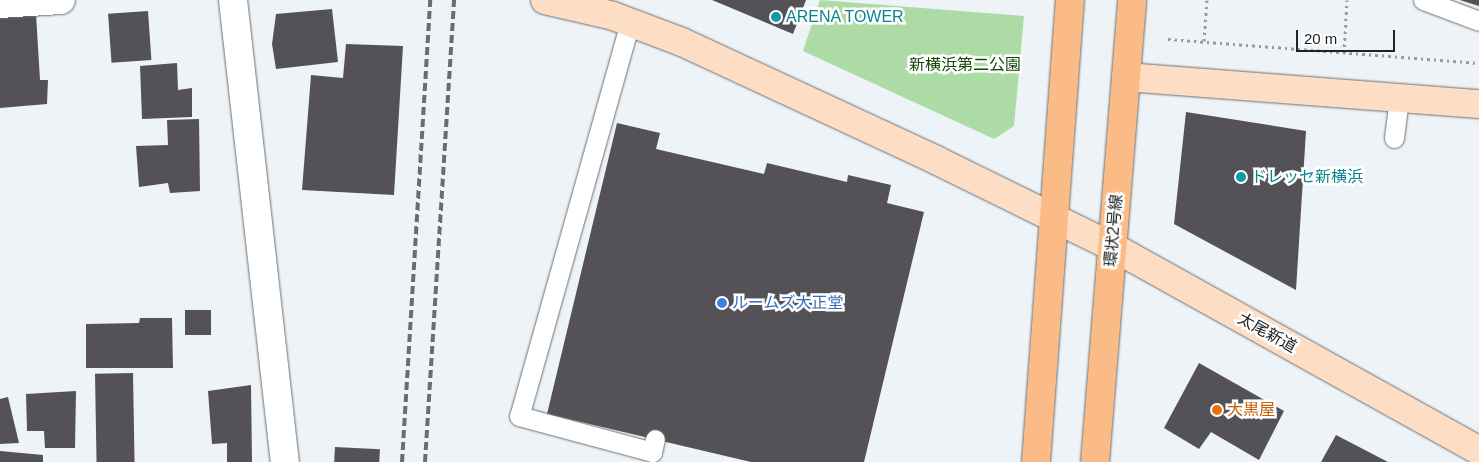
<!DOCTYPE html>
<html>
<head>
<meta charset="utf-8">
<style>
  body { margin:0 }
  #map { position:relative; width:1479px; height:462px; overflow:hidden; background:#eef3f7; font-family:Helvetica,"Noto Sans JP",sans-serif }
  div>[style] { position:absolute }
  .green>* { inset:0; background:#addba5 }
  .building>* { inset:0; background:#545256; transform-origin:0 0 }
  .path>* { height:3px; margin-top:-1.5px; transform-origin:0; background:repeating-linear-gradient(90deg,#979b9e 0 2.5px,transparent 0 6.5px) }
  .roads { filter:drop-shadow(0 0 1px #6c7073) drop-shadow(0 0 1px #6c7073) }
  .lane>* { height:19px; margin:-9.5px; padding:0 9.5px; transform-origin:9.5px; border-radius:9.5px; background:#fff }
  .street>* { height:28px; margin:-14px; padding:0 14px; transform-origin:14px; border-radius:14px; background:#fff }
  .secondary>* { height:28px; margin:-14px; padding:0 14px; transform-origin:14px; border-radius:14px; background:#fdddc3 }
  .primary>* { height:28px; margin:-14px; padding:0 14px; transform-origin:14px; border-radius:14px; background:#fbbb87 }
  .rail>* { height:4px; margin-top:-2px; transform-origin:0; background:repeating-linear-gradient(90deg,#6a6d70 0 8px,transparent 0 12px) }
  .dots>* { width:14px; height:14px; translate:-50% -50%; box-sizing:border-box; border:2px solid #fff; border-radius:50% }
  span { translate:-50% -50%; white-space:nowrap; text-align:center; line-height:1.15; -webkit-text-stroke:5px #fff; paint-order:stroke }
  .culture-label { font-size:16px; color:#0d838f }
  .left { translate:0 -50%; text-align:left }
  .park-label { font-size:16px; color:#114705 }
  .street-label { font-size:16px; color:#202223 }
  .shop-label { font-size:16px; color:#366cbe }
  .food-label { font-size:16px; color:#c56008 }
  .scale { position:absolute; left:1296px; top:30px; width:99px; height:22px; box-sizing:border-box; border:2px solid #202223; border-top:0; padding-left:6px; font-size:15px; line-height:18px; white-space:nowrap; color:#202223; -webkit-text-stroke:4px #fff; paint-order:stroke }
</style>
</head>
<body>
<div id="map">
  <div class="green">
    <div style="clip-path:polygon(820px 0,1024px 16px,1014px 126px,994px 139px,803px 51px)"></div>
  </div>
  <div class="building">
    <div style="clip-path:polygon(712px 0,806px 0,793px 34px)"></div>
    <div style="clip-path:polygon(1460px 0,1479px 0,1479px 6px,1466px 2px)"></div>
    <div style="clip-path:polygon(332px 9px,338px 62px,276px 69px,272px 44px,276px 14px)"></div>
    <div style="left:148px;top:11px;width:49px;height:40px;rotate:86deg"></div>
    <div style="clip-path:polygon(36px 14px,40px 80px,48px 80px,47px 104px,0 108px,0 17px)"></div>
    <div style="clip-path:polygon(346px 44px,403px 46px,394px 195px,302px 190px,311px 75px,343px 78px)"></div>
    <div style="clip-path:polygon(177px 63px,178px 90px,192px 88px,192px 117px,142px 119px,140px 66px)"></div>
    <div style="clip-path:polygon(1186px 112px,1306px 131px,1296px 290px,1174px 224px)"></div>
    <div style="clip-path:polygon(199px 119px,200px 191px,170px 193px,168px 183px,139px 187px,136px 146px,168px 145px,167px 120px)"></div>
    <div style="clip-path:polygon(617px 123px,660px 133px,656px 149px,764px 174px,767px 163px,847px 182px,848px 175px,891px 185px,887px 203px,924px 212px,864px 462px,751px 462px,547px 414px)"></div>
    <div style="left:185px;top:310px;width:26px;height:25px"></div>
    <div style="clip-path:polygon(140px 318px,172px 318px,173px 368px,86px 368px,86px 324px,139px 323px)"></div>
    <div style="clip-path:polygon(1199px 363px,1284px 411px,1259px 460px,1211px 432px,1199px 449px,1164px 428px)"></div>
    <div style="left:133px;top:373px;width:89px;height:38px;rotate:89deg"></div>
    <div style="clip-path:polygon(251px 385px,252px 462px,227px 462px,227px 443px,212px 444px,208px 391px)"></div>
    <div style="clip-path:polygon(76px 391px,75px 448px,45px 448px,44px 431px,27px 431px,26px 394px)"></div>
    <div style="clip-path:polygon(8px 397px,19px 443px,0 444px,0 399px)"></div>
    <div style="clip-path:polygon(1336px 435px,1388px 462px,1321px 462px)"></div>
    <div style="left:335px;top:447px;width:45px;height:15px;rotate:3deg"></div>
    <div style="clip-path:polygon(0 451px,43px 455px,43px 462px,0 462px)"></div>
  </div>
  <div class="path">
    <div style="left:1168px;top:39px;width:312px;rotate:4.4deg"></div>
    <div style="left:1204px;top:41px;width:41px;rotate:-85.8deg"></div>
    <div style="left:1344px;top:53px;width:53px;rotate:-86.8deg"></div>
  </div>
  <div class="roads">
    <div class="lane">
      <div style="left:1423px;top:0;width:60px;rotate:20.6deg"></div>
      <div style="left:630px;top:22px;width:409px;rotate:105.7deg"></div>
      <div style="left:519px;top:416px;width:138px;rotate:15.1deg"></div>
      <div style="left:652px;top:452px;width:13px;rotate:-77deg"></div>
      <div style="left:1394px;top:138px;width:40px;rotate:-82.9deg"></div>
    </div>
    <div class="street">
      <div style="left:233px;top:0;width:465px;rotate:83.6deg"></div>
      <div style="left:0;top:4px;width:61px;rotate:-3.8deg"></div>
    </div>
    <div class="secondary">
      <div style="left:545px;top:0;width:70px;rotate:13.2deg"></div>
      <div style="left:613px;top:16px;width:74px;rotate:20.6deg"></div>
      <div style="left:682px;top:42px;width:280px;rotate:24.9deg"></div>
      <div style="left:936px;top:160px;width:197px;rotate:26.2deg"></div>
      <div style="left:1113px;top:247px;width:419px;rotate:29.1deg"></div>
      <div style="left:1126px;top:77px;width:354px;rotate:4.4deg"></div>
    </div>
    <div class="primary">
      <div style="left:1036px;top:462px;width:463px;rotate:-85.8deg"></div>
      <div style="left:1095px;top:462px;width:463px;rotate:-85.4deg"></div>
    </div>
  </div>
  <div class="rail">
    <div style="left:402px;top:462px;width:463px;rotate:-86.5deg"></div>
    <div style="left:425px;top:462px;width:463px;rotate:-86.4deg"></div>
  </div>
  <div class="dots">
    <div style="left:776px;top:17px;background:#0f9aa8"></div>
    <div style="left:1241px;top:177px;background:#0f9aa8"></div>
    <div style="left:722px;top:303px;background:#3f7fe0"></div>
    <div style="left:1217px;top:410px;background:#e8710a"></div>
  </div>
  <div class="culture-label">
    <span class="left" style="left:786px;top:17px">ARENA TOWER</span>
    <span class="left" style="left:1251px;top:177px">ドレッセ新横浜</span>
  </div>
  <div class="park-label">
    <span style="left:965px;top:65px">新横浜第二公園</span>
  </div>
  <div class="street-label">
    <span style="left:1114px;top:231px;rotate:-85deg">環状2号線</span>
    <span style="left:1267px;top:333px;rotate:29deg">太尾新道</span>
  </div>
  <div class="shop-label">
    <span class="left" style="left:732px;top:303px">ルームズ大正堂</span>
  </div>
  <div class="food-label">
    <span class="left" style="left:1227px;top:410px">大黒屋</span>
  </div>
  <div class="scale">20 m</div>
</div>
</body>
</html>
